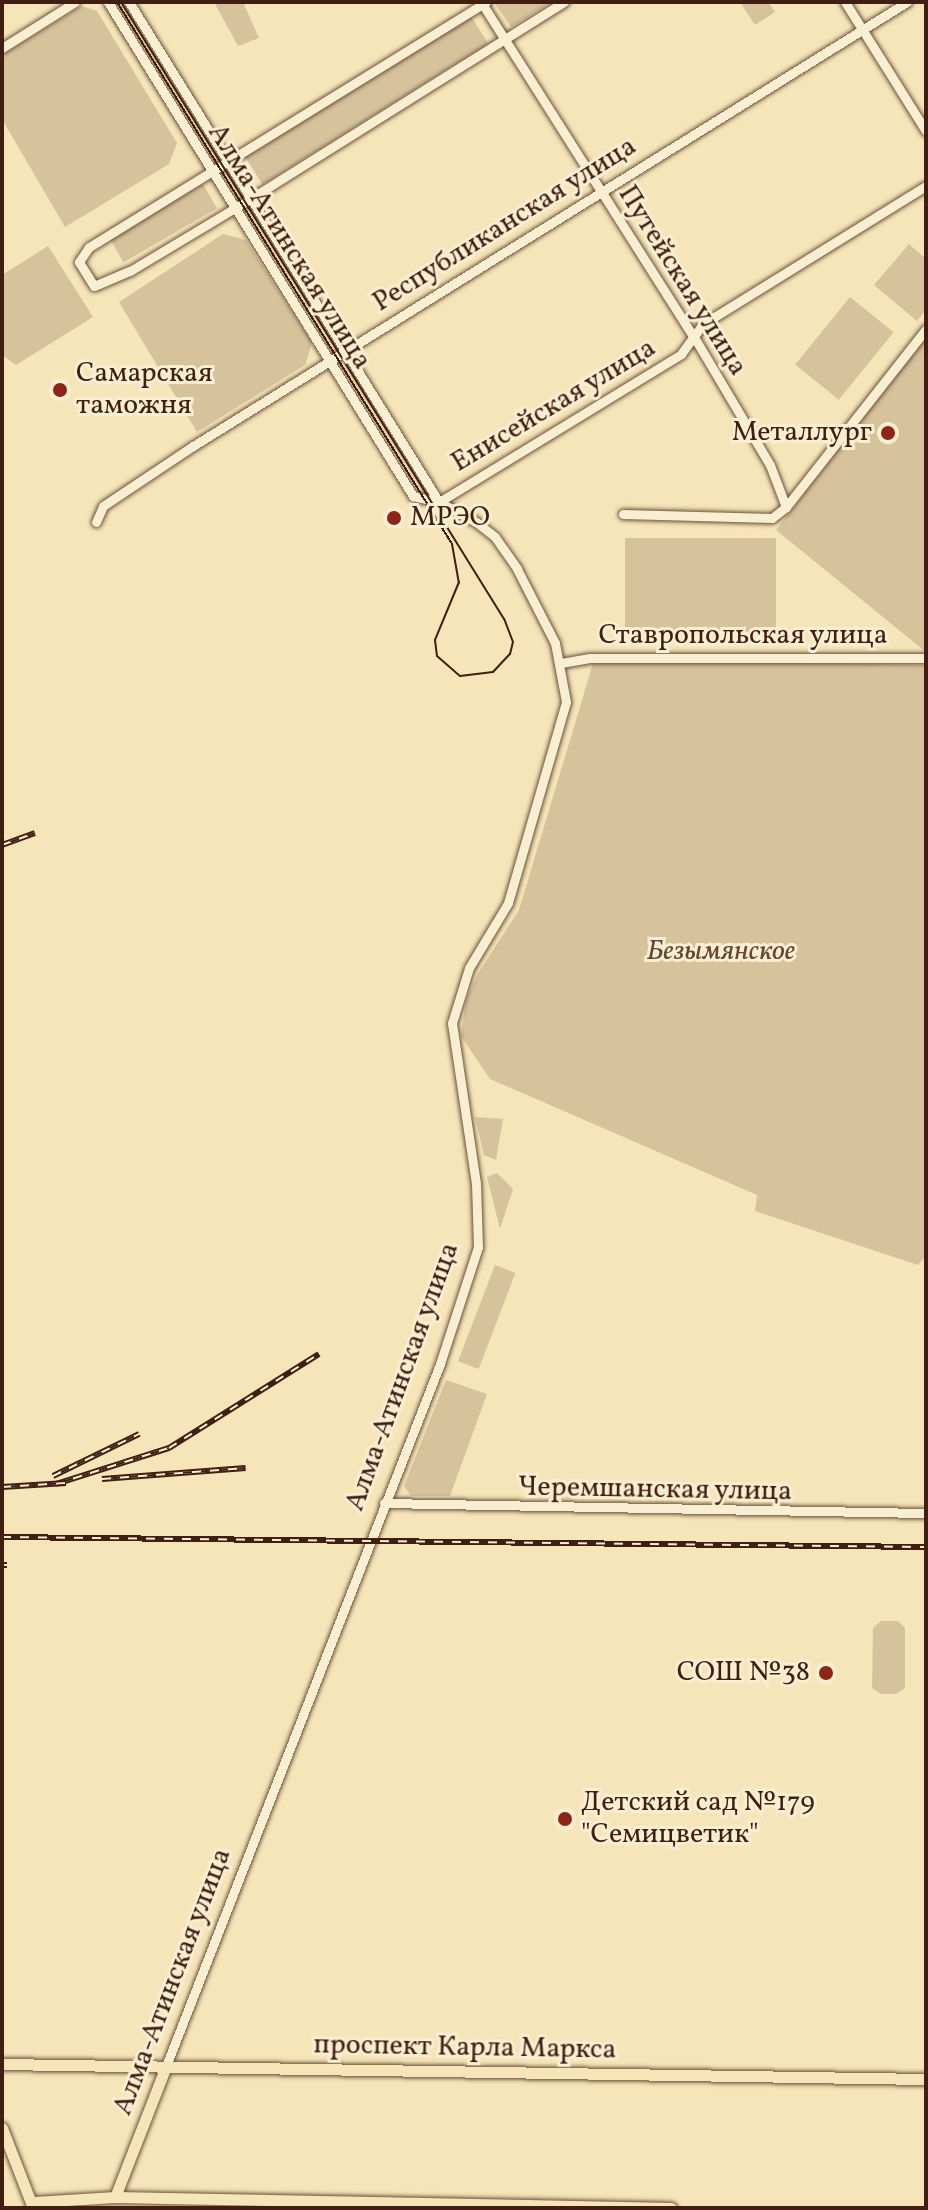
<!DOCTYPE html>
<html>
<head>
<meta charset="utf-8">
<style>
  body { margin:0 }
  #map { position:relative; width:928px; height:2210px; overflow:hidden; background:#f5e5b8; font-family:Vollkorn,serif }
  div>[style] { position:absolute }
  .green>* { inset:0; background:#d6c39c; transform-origin:0 0 }
  .roads { filter:drop-shadow(0 0 2px #6d503b) drop-shadow(0 0 2px #6d503b) }
  .minor>* { height:9px; margin:-4.5px; padding:0 4.5px; transform-origin:4.5px; border-radius:4.5px; background:#f8eed1 }
  .major>* { height:11px; margin:-5.5px; padding:0 5.5px; transform-origin:5.5px; border-radius:5.5px; background:#f5e5b8 }
  .tram>* { height:2px; margin:-1px; padding:0 1px; transform-origin:1px; border-radius:1px; background:#401e11 }
  .rail>* { height:6px; margin-top:-3px; transform-origin:0; background:repeating-linear-gradient(90deg,#f8eed1 0 9px,#401e11 0 18px); box-sizing:border-box; border-block:2px solid #401e11 }
  .dots>* { width:22px; height:22px; translate:-50% -50%; box-sizing:border-box; border:4px solid #f8eed1; border-radius:50% }
  span { translate:-50% -50%; white-space:nowrap; text-align:center; line-height:1.15; -webkit-text-stroke:6px #f8eed1; paint-order:stroke }
  .street-label { font-size:28px; color:#401e11 }
  .poi-label { font-size:28px; color:#401e11 }
  .left { translate:0 -50%; text-align:left }
  .right { translate:-100% -50%; text-align:right }
  .park-label { font-size:28px; color:#664734; font-style:italic }
  .frame { position:absolute; inset:0; border:4px solid #401e11; pointer-events:none }
</style>
</head>
<body>
<div id="map">
  <div class="green">
    <div style="clip-path:polygon(214px 2px,243px 2px,259px 38px,238px 46px)"></div>
    <div style="clip-path:polygon(494px 2px,552px 2px,511px 27px)"></div>
    <div style="clip-path:polygon(740px 2px,768px 2px,775px 12px,755px 25px)"></div>
    <div style="clip-path:polygon(82px 6px,97px 11px,177px 143px,169px 164px,65px 227px,2px 119px,2px 55px)"></div>
    <div style="left:469px;top:13px;width:36px;height:266px;rotate:58deg"></div>
    <div style="left:203px;top:184px;width:28px;height:108px;rotate:60deg"></div>
    <div style="clip-path:polygon(223px 234px,246px 240px,312px 343px,305px 365px,197px 432px,119px 302px)"></div>
    <div style="clip-path:polygon(909px 244px,926px 259px,926px 310px,917px 321px,874px 285px)"></div>
    <div style="clip-path:polygon(48px 246px,93px 317px,16px 365px,2px 355px,2px 275px)"></div>
    <div style="left:850px;top:297px;width:56px;height:87px;rotate:39deg"></div>
    <div style="clip-path:polygon(926px 336px,926px 652px,776px 530px)"></div>
    <div style="left:625px;top:538px;width:151px;height:94px"></div>
    <div style="clip-path:polygon(594px 660px,926px 665px,926px 1256px,918px 1265px,755px 1211px,757px 1195px,490px 1079px,461px 1036px,466px 1000px,477px 975px,519px 910px)"></div>
    <div style="clip-path:polygon(475px 1117px,503px 1119px,496px 1160px,484px 1155px)"></div>
    <div style="clip-path:polygon(497px 1173px,513px 1189px,500px 1229px,487px 1177px)"></div>
    <div style="left:495px;top:1265px;width:22px;height:103px;rotate:21deg"></div>
    <div style="clip-path:polygon(446px 1380px,487px 1394px,450px 1496px,411px 1496px,404px 1486px)"></div>
    <div style="clip-path:polygon(881px 1621px,898px 1621px,905px 1628px,905px 1688px,896px 1694px,881px 1694px,872px 1688px,873px 1628px)"></div>
  </div>
  <div class="roads">
    <div class="minor">
      <div style="left:108px;top:2px;width:581px;rotate:58.31deg"></div>
      <div style="left:413px;top:496px;width:27px;rotate:13deg"></div>
      <div style="left:439px;top:502px;width:42px;rotate:28.4deg"></div>
      <div style="left:476px;top:522px;width:24px;rotate:38deg"></div>
      <div style="left:495px;top:537px;width:39px;rotate:55deg"></div>
      <div style="left:517px;top:569px;width:83px;rotate:62.8deg"></div>
      <div style="left:555px;top:643px;width:60px;rotate:79.4deg"></div>
      <div style="left:566px;top:702px;width:209px;rotate:106.1deg"></div>
      <div style="left:508px;top:903px;width:76px;rotate:121deg"></div>
      <div style="left:469px;top:968px;width:58px;rotate:107.2deg"></div>
      <div style="left:452px;top:1023px;width:162px;rotate:81.5deg"></div>
      <div style="left:476px;top:1183px;width:64px;rotate:88.2deg"></div>
      <div style="left:478px;top:1247px;width:123px;rotate:108deg"></div>
      <div style="left:440px;top:1364px;width:754px;rotate:111.32deg"></div>
      <div style="left:129px;top:2px;width:588px;rotate:58.2deg"></div>
      <div style="left:481px;top:2px;width:397px;rotate:57.6deg"></div>
      <div style="left:694px;top:337px;width:149px;rotate:59.3deg"></div>
      <div style="left:770px;top:465px;width:45px;rotate:69.1deg"></div>
      <div style="left:486px;top:2px;width:467px;rotate:148.3deg"></div>
      <div style="left:89px;top:247px;width:18px;rotate:124deg"></div>
      <div style="left:79px;top:262px;width:28px;rotate:58deg"></div>
      <div style="left:94px;top:286px;width:39px;rotate:-23deg"></div>
      <div style="left:130px;top:271px;width:134px;rotate:-31deg"></div>
      <div style="left:245px;top:202px;width:377px;rotate:-32.1deg"></div>
      <div style="left:845px;top:2px;width:152px;rotate:57.9deg"></div>
      <div style="left:2px;top:48px;width:86px;rotate:-32.2deg"></div>
      <div style="left:439px;top:502px;width:284px;rotate:-31.4deg"></div>
      <div style="left:681px;top:354px;width:37px;rotate:-54deg"></div>
      <div style="left:703px;top:324px;width:262px;rotate:-31.8deg"></div>
      <div style="left:623px;top:514px;width:149px;rotate:1.5deg"></div>
      <div style="left:772px;top:518px;width:18px;rotate:-38deg"></div>
      <div style="left:786px;top:507px;width:226px;rotate:-51.8deg"></div>
      <div style="left:96px;top:522px;width:17px;rotate:-66deg"></div>
      <div style="left:103px;top:506px;width:108px;rotate:-33.7deg"></div>
      <div style="left:193px;top:446px;width:841px;rotate:-31.88deg"></div>
      <div style="left:561px;top:663px;width:29px;rotate:-10deg"></div>
      <div style="left:590px;top:658px;width:336px"></div>
      <div style="left:384px;top:1503px;width:542px;rotate:1.06deg"></div>
    </div>
    <div class="major">
      <div style="left:2px;top:2064px;width:924px;rotate:0.93deg"></div>
      <div style="left:2px;top:2128px;width:86px;rotate:68.8deg"></div>
      <div style="left:115px;top:2197px;width:141px;rotate:-68.7deg"></div>
      <div style="left:34px;top:2202px;width:81px;rotate:-3.5deg"></div>
      <div style="left:115px;top:2197px;width:556px;rotate:1.13deg"></div>
    </div>
  </div>
  <div class="tram">
    <div style="left:117px;top:2px;width:637px;rotate:58.28deg"></div>
    <div style="left:452px;top:544px;width:39px;rotate:80deg"></div>
    <div style="left:459px;top:582px;width:63px;rotate:112.5deg"></div>
    <div style="left:435px;top:640px;width:16px;rotate:83deg"></div>
    <div style="left:437px;top:656px;width:30px;rotate:41deg"></div>
    <div style="left:460px;top:676px;width:33px;rotate:-7deg"></div>
    <div style="left:493px;top:672px;width:25px;rotate:-47deg"></div>
    <div style="left:510px;top:654px;width:12px;rotate:-76deg"></div>
    <div style="left:513px;top:642px;width:25px;rotate:-111deg"></div>
    <div style="left:504px;top:619px;width:726px;rotate:-121.83deg"></div>
  </div>
  <div class="rail">
    <div style="left:2px;top:845px;width:35px;rotate:-20deg"></div>
    <div style="left:53px;top:1476px;width:96px;rotate:-26deg"></div>
    <div style="left:102px;top:1479px;width:144px;rotate:-4.4deg"></div>
    <div style="left:56px;top:1484px;width:119px;rotate:-17.7deg"></div>
    <div style="left:169px;top:1448px;width:177px;rotate:-32.1deg"></div>
    <div style="left:2px;top:1487px;width:64px;rotate:-3.6deg"></div>
    <div style="left:2px;top:1537px;width:924px;rotate:0.62deg"></div>
    <div style="left:2px;top:1565px;width:5px"></div>
  </div>
  <div class="dots">
    <div style="left:60px;top:390px;background:#8f2418"></div>
    <div style="left:888px;top:433px;background:#8f2418"></div>
    <div style="left:394px;top:518px;background:#8f2418"></div>
    <div style="left:826px;top:1673px;background:#8f2418"></div>
    <div style="left:565px;top:1819px;background:#8f2418"></div>
  </div>
  <div class="street-label">
    <span style="left:505px;top:225px;rotate:-32deg">Республиканская улица</span>
    <span style="left:289px;top:247px;rotate:58deg">Алма-Атинская улица</span>
    <span style="left:682px;top:281px;rotate:58deg">Путейская улица</span>
    <span style="left:554px;top:406px;rotate:-31deg">Енисейская улица</span>
    <span style="left:743px;top:636px">Ставропольская улица</span>
    <span style="left:403px;top:1377px;rotate:-70deg">Алма-Атинская улица</span>
    <span style="left:655px;top:1490px;rotate:1deg">Черемшанская улица</span>
    <span style="left:173px;top:1982px;rotate:-69deg">Алма-Атинская улица</span>
    <span style="left:465px;top:2048px;rotate:1deg">проспект Карла Маркса</span>
  </div>
  <div class="poi-label">
    <span class="left" style="left:76px;top:390px">Самарская<br>таможня</span>
    <span class="right" style="left:872px;top:433px">Металлург</span>
    <span class="left" style="left:410px;top:518px">МРЭО</span>
    <span class="right" style="left:810px;top:1673px">СОШ №38</span>
    <span class="left" style="left:581px;top:1819px">Детский сад №179<br>"Семицветик"</span>
  </div>
  <div class="park-label">
    <span style="left:721px;top:952px">Безымянское</span>
  </div>
  <div class="frame"></div>
</div>
</body>
</html>
